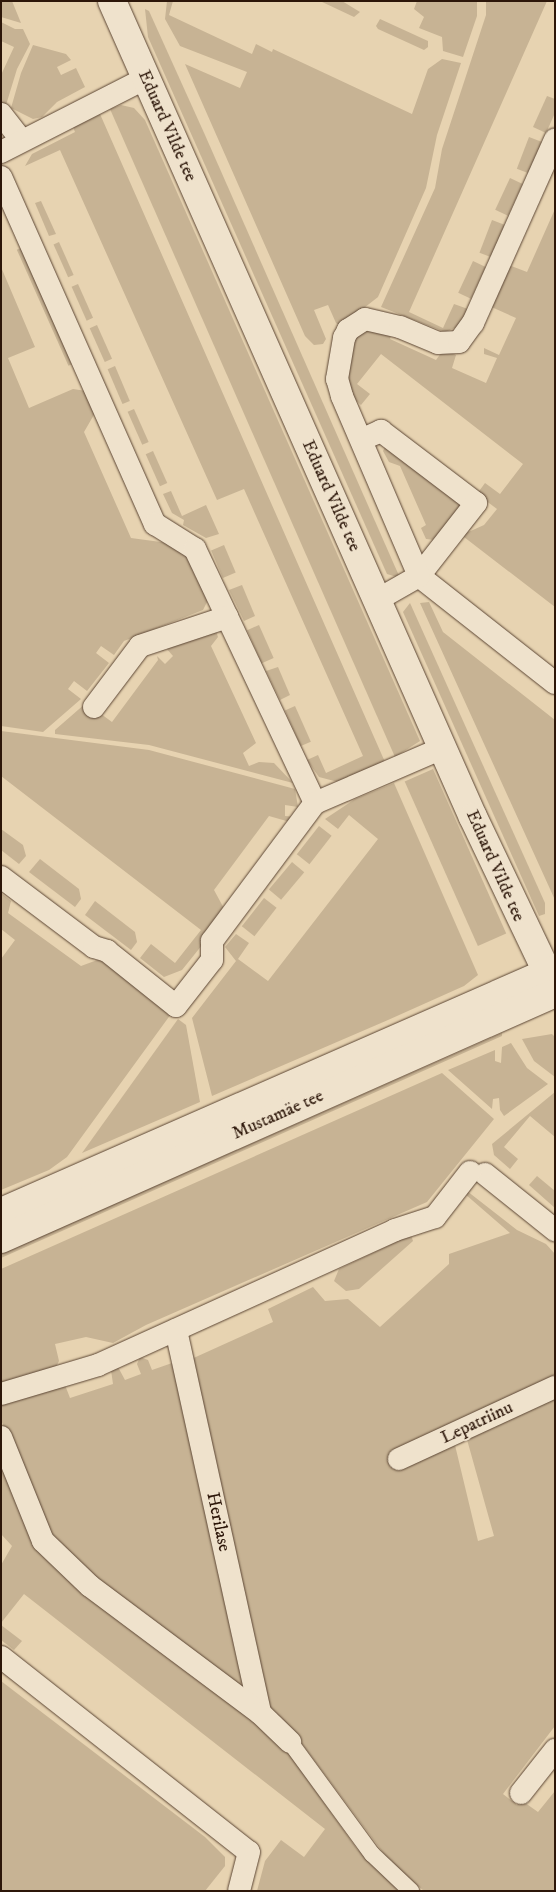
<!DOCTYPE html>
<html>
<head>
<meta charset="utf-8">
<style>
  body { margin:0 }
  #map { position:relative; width:556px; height:1892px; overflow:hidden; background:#e7d3b1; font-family:"IM FELL DW Pica",serif }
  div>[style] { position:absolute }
  .green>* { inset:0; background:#c7b394; transform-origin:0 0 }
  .roads { filter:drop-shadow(0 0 1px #5b4533) drop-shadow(0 0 1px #5b4533) }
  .pedestrian>* { height:16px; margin:-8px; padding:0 8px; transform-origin:8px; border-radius:8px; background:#efe2cc }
  .minor>* { height:22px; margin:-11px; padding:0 11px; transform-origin:11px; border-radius:11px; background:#efe2cc }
  .tertiary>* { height:28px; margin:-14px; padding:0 14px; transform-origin:14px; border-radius:14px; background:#efe2cc }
  .secondary>* { height:28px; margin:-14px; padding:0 14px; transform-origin:14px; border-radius:14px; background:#efe2cc }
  span { translate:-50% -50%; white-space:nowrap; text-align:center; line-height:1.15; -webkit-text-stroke:4px #efe2cc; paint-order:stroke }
  .street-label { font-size:18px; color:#2c1609 }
  .frame { position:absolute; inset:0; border:2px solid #2c1609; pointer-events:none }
</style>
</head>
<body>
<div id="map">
  <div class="green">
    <div style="clip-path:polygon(1px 1px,12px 1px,21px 23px,1px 17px)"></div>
    <div style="clip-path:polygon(167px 1px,173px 1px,169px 15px,252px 54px,256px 44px,272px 52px,273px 49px,412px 114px,428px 69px,442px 59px,461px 63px,437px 135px,426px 188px,378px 297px,341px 326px,336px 323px,328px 305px,314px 310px,326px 339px,323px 344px,314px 345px,305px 336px,185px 64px,240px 88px,247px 72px,180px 46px,165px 19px)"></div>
    <div style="clip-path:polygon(320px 1px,342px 1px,360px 12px,354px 17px)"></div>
    <div style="clip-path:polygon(417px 1px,477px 1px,477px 16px,463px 57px,443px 51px,442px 37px,419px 28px,424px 17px,414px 9px)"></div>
    <div style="clip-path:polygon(486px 1px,547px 1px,409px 312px,443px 328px,454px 304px,468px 309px,457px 327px,445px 332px,381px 307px,435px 188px,442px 149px,486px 15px)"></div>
    <div style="clip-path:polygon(145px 9px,149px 11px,205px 135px,400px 578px,387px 574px,148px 37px)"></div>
    <div style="clip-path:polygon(380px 19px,428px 41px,428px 47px,424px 50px,378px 29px,376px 26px)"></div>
    <div style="clip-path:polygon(1px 22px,15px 29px,23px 29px,30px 44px,17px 69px,6px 105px,1px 103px,1px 75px,14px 47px,1px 41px)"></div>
    <div style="clip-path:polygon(33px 45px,66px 54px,71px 60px,57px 67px,61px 75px,76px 68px,85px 87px,57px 102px,42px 117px,33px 119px,11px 108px,21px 73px)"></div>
    <div style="clip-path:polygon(547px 96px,555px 99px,555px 113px,546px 133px,533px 127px)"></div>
    <div style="clip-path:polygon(121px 105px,134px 108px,145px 120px,420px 741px,395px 757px,110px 109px)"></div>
    <div style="clip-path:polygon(100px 114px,385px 762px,338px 782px,319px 777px,307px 760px,318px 755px,326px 773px,363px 756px,244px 489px,217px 500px,60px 150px,25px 166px,32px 154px,75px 132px,73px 127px)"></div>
    <div style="left:529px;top:137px;width:14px;height:34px;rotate:21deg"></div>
    <div style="left:510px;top:178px;width:14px;height:35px;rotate:25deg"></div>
    <div style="clip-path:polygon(41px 201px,56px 234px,49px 236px,35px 203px)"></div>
    <div style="clip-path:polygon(555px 209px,555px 607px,464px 537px,464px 534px,484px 525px,497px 509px,477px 494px,485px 483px,500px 494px,523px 464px,381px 354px,357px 384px,370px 394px,361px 405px,350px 395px,343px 373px,357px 329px,392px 332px,390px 339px,436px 360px,444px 349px,456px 355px,452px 368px,486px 383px,497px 358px,484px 354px,484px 348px,499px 355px,516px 318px,487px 305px,506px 264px,527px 272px)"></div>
    <div style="left:492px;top:220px;width:14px;height:35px;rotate:21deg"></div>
    <div style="left:59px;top:242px;width:36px;height:6px;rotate:66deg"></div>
    <div style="left:25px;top:246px;width:127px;height:9px;rotate:66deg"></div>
    <div style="left:473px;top:261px;width:14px;height:35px;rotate:25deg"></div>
    <div style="clip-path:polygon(1px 267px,35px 347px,8px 358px,29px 408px,73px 389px,86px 391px,95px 413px,84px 432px,131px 538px,168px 543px,187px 555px,208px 600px,203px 610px,124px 641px,114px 655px,101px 646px,96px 653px,109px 663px,87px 691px,74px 681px,68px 689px,81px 699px,43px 732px,1px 726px)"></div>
    <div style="left:78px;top:284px;width:37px;height:7px;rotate:66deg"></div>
    <div style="left:97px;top:325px;width:37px;height:8px;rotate:66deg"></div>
    <div style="left:115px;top:366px;width:38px;height:8px;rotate:67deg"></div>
    <div style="left:134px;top:409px;width:36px;height:7px;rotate:66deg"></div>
    <div style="clip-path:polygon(387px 443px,462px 502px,461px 510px,435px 540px,426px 539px,421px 528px,426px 525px,400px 466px,389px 462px,383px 451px)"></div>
    <div style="left:153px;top:451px;width:35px;height:8px;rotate:66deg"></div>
    <div style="clip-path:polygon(171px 491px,182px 516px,206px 505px,219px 534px,206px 538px,183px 525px,184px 520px,172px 513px,163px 494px)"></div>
    <div style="left:224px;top:545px;width:30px;height:14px;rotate:67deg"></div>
    <div style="clip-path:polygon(242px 585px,255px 616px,244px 621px,229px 590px)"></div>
    <div style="clip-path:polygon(429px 602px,443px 632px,555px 720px,555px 900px,420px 603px)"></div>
    <div style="clip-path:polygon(410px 603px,545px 903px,545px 914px,539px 916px,403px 612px)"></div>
    <div style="left:259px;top:625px;width:36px;height:13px;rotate:66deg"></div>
    <div style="clip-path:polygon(216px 631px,218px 637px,211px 646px,256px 743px,243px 753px,249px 766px,259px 762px,274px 763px,293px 783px,149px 745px,55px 734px,55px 730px,86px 703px,112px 722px,158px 660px,157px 656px,165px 664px,173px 656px,166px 648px,163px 651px,159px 649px)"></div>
    <div style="clip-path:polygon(278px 667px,290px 695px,280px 700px,266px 671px)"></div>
    <div style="left:295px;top:706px;width:39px;height:11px;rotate:66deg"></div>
    <div style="clip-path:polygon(1px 731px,149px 750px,295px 789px,298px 807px,285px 805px,285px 816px,296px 817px,290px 822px,269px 816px,214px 890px,227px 914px,182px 970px,164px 977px,140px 958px,151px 944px,175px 963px,201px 930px,1px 776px)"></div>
    <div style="left:433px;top:769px;width:180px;height:31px;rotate:66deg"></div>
    <div style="clip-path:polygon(394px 783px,478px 975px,464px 986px,388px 1020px,212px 1096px,192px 1018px,236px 961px,225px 947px,236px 934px,249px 943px,238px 959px,268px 981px,378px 839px,349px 815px,338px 829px,325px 819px,355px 799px)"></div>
    <div style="left:319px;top:826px;width:16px;height:36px;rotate:38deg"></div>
    <div style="clip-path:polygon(1px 829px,23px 845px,26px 856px,19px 864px,1px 850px)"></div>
    <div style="clip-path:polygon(40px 859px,79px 889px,81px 899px,75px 907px,29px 872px)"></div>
    <div style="left:292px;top:862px;width:16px;height:36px;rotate:40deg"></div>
    <div style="clip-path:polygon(1px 893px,11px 901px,8px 913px,81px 966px,100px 959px,171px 1014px,67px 1157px,49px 1170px,1px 1190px,1px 959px,15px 940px,1px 929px)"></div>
    <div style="left:264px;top:898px;width:16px;height:36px;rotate:38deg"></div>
    <div style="clip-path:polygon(95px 901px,135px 932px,137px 942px,131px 950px,85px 915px)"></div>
    <div style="clip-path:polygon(178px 1019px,186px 1025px,200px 1102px,82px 1153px)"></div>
    <div style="clip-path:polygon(502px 1033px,502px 1036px,1px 1258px,1px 1254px)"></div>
    <div style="clip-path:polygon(552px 1034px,555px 1037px,555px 1077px,534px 1061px,522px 1039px)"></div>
    <div style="clip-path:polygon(511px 1043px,527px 1068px,548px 1084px,504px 1116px,500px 1110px,499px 1098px,493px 1099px,492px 1109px,448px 1070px,495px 1050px,495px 1061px,501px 1063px,502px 1047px)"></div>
    <div style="clip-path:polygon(442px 1073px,494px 1119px,427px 1202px,146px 1325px,113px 1343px,86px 1337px,55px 1344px,59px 1361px,56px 1367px,1px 1386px,1px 1269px)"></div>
    <div style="clip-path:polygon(555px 1092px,555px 1137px,530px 1116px,504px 1147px,518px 1159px,510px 1169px,494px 1155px,492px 1144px)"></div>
    <div style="clip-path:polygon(537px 1176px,555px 1191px,555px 1208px,529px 1185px)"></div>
    <div style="clip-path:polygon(467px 1191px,517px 1230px,546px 1244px,555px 1254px,555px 1383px,454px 1441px,478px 1541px,494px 1536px,466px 1436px,555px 1396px,555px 1726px,503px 1794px,517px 1805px,521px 1800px,538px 1812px,555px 1791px,555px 1891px,424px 1891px,390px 1862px,297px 1737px,266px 1711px,187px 1361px,273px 1322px,268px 1309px,313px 1287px,325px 1301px,348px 1299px,380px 1327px,449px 1264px,449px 1254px,510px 1233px,465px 1194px)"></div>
    <div style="clip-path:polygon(411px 1235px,413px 1241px,359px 1289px,346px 1291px,334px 1281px,339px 1269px)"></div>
    <div style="clip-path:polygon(140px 1357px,148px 1360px,152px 1370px,175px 1362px,245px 1680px,239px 1685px,93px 1579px,48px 1531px,1px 1420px,1px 1405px,65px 1385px,70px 1398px,113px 1384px,111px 1370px,118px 1367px,125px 1380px,141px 1374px,137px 1364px)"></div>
    <div style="clip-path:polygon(1px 1461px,33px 1538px,250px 1712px,289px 1754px,357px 1849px,400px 1891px,257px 1891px,265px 1861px,281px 1840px,304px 1857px,325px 1829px,24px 1594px,1px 1623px,1px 1565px,12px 1546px,1px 1534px)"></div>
    <div style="clip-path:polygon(1px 1625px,22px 1641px,14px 1650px,1px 1640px)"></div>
    <div style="clip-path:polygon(1px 1681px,205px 1837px,225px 1857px,225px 1866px,205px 1891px,1px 1891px)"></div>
  </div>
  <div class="roads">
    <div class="pedestrian">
      <div style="left:290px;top:1742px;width:139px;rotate:53.8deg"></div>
      <div style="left:372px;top:1854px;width:54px;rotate:43.5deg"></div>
    </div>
    <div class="minor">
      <div style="left:1px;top:114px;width:33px;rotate:52deg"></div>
      <div style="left:1px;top:152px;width:163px;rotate:-27deg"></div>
      <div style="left:1px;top:177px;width:380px;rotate:66.1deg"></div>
      <div style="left:155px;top:524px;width:47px;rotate:32deg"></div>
      <div style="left:195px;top:549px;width:281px;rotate:64.7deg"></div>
      <div style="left:363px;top:439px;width:20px;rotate:-24deg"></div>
      <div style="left:381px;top:431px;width:119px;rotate:37.2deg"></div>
      <div style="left:476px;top:503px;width:93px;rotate:128deg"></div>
      <div style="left:419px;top:576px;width:173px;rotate:38.2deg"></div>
      <div style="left:377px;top:600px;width:48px;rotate:-29.7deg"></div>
      <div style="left:419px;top:576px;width:196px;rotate:-113.2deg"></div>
      <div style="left:342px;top:396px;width:18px;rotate:-106deg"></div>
      <div style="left:337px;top:379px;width:42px;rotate:-80.3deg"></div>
      <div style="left:344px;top:338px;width:9px;rotate:-63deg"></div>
      <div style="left:348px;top:330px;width:20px;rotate:-33deg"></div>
      <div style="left:365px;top:319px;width:36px;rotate:13deg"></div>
      <div style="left:400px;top:327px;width:41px;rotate:22.8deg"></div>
      <div style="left:438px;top:343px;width:21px;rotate:-3deg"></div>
      <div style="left:459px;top:342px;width:24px;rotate:-54deg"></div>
      <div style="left:473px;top:323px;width:201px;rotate:-65.9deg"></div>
      <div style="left:94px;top:707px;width:76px;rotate:-53deg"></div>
      <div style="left:140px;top:646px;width:92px;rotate:-18.4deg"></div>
      <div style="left:1px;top:877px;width:116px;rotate:37deg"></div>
      <div style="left:94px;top:947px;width:14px;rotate:17deg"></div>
      <div style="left:107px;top:951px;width:88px;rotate:38.6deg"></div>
      <div style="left:176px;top:1006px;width:58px;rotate:-52deg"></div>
      <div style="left:212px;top:960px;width:19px;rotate:-90deg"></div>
      <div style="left:212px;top:941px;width:172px;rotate:-53.3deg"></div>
      <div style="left:315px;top:803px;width:139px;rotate:-23.3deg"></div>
      <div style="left:485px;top:1174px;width:90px;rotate:38.7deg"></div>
      <div style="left:176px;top:1330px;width:392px;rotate:77.6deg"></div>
      <div style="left:1px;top:1394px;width:101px;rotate:-16.6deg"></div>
      <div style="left:98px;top:1365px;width:326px;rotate:-24.4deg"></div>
      <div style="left:395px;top:1230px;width:42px;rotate:-18deg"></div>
      <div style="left:435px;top:1217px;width:57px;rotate:-52.1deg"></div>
      <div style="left:1px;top:1437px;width:112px;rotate:68deg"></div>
      <div style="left:43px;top:1541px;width:65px;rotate:43.8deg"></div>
      <div style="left:90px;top:1586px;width:212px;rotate:36.8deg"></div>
      <div style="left:260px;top:1713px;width:42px;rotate:44deg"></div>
      <div style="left:399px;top:1459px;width:172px;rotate:-24.8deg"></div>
      <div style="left:1px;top:1657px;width:315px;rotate:38.2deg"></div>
      <div style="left:249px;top:1852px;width:40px;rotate:104.4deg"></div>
      <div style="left:521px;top:1793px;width:55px;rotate:-51.7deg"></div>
    </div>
    <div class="tertiary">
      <div style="left:112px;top:1px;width:892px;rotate:66.14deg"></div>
      <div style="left:473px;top:817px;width:191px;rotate:64.5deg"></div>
    </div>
    <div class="secondary">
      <div style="left:1px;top:1212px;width:605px;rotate:-23.68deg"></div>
      <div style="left:1px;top:1239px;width:606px;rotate:-23.94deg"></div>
    </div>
  </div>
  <div class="street-label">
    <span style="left:167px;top:126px;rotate:66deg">Eduard Vilde tee</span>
    <span style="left:331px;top:496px;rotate:66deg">Eduard Vilde tee</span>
    <span style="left:495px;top:866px;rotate:66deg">Eduard Vilde tee</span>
    <span style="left:278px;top:1115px;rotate:-24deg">Mustamäe tee</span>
    <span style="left:477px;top:1423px;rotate:-25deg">Lepatriinu</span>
    <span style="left:218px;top:1522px;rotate:78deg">Herilase</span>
  </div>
  <div class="frame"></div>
</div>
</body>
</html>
